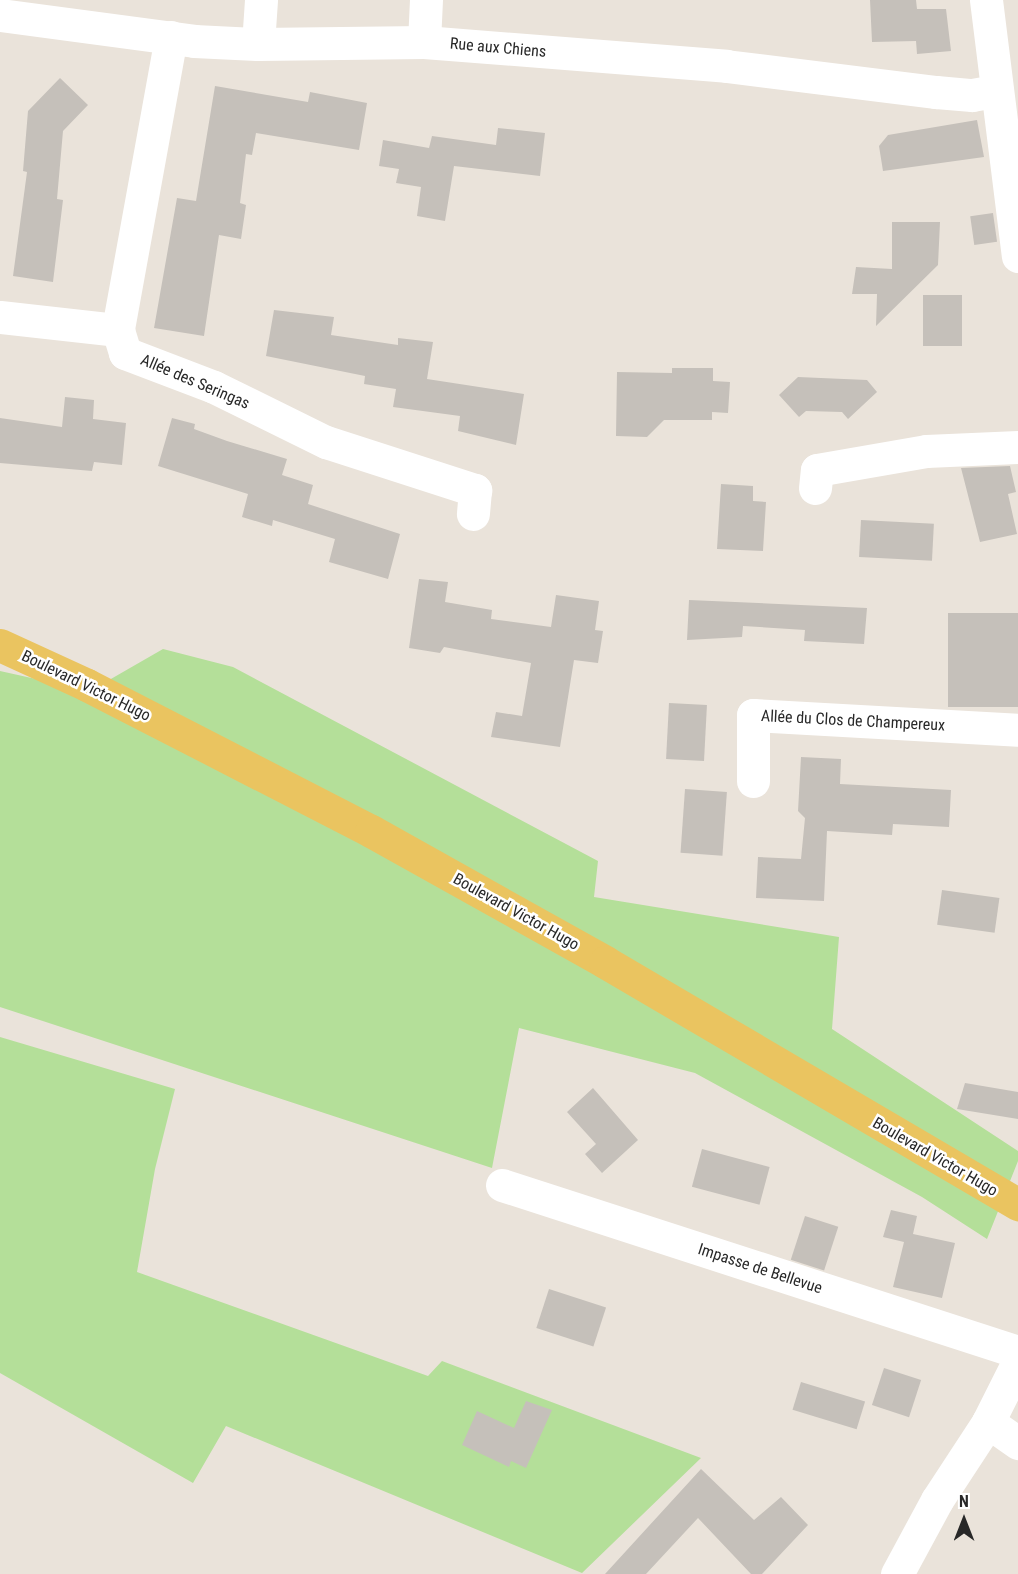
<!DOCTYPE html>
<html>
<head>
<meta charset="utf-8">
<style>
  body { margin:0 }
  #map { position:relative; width:1018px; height:1574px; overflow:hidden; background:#eae3da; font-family:"Roboto Condensed",sans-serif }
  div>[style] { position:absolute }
  .green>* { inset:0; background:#b4df99 }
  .building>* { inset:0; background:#c5c0ba; transform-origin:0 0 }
  .minor>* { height:33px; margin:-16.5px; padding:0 16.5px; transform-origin:16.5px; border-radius:16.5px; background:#fff }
  .major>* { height:33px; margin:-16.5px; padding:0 16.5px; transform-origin:16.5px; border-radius:16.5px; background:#eac460 }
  span { translate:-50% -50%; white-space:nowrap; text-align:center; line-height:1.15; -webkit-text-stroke:5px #fff; paint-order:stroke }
  .street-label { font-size:16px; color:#282828 }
  .north { position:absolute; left:934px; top:1490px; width:60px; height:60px; -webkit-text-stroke:4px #fff; paint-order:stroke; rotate:0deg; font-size:16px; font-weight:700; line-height:24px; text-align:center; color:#282828 }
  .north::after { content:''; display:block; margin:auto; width:21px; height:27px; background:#282828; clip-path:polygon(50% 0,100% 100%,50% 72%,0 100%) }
</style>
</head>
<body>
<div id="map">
  <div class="green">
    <div style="clip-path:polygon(163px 649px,233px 667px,598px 861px,594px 897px,839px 937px,832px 1029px,1018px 1151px,1018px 1161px,987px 1239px,922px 1197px,695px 1073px,519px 1028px,492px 1168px,0 1007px,0 671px,90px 691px)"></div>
    <div style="clip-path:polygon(0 1037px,175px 1089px,155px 1169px,137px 1272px,428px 1376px,442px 1361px,701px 1458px,582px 1573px,226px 1426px,193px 1483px,0 1373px)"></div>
  </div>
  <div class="building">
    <div style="clip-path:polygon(870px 0,916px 0,917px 9px,946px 9px,951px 51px,917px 54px,916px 41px,872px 42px)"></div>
    <div style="clip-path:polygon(60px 78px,88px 105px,63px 131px,57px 199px,63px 200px,53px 282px,13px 276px,27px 172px,23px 171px,28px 111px)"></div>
    <div style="clip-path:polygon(215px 86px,308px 102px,310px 92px,367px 103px,359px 150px,256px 133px,252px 155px,246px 154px,240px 203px,246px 205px,241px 239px,219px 235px,204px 336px,154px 328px,177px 198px,196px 201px)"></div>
    <div style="clip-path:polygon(977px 120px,984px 157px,883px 171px,879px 146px,888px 135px)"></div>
    <div style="clip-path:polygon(498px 128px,545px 133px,540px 176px,454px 166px,445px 221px,417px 216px,421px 187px,396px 183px,399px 169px,379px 166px,383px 140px,429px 148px,432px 136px,496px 145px)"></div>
    <div style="left:993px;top:213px;width:29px;height:23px;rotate:82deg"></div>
    <div style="clip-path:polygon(892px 222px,940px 222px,938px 265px,876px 326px,877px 294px,852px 294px,856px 267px,892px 269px)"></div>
    <div style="left:923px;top:295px;width:39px;height:51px"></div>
    <div style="clip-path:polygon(274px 310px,334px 317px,331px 335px,398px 345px,398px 338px,433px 342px,427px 379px,524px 394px,516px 445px,458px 431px,460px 416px,393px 407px,396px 389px,364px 384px,365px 376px,266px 356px)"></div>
    <div style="clip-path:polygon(672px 368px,713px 368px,713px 381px,730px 382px,728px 413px,712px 412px,712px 420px,664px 420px,647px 437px,616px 436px,617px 372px,672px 373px)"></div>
    <div style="clip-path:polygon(798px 377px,867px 380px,877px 392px,848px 419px,842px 412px,806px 411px,799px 417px,779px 395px)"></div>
    <div style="clip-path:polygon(65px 397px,94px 400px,93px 419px,126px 423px,122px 465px,94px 462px,92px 471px,0 463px,0 418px,62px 427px)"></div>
    <div style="clip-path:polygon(172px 418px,195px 424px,194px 429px,227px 441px,287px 459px,282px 475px,313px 485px,308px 504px,400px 534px,388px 579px,329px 562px,335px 539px,273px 520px,272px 526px,242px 517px,248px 494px,158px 466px)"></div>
    <div style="clip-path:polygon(1010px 466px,1016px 492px,1008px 494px,1017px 534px,980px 542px,961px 468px)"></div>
    <div style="clip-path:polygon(721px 484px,753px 486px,753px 501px,766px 502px,763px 551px,717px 549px)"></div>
    <div style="left:861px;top:520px;width:73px;height:37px;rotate:3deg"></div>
    <div style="clip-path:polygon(419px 579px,448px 582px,445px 602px,492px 610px,491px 619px,551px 627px,556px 595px,599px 601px,595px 630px,603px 631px,598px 663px,574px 660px,560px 747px,491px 737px,496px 712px,522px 716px,531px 663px,444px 647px,440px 653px,409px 648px)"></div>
    <div style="clip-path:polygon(689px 600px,867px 608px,864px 644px,804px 641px,805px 630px,743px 626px,742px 637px,687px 640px)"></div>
    <div style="left:1018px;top:613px;width:94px;height:70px;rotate:90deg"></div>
    <div style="left:669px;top:703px;width:38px;height:56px;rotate:3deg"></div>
    <div style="clip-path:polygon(801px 757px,841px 759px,840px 784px,951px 790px,949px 827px,893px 824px,892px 835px,827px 831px,824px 901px,756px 898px,758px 857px,801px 859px,805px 818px,798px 811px)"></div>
    <div style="left:685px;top:789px;width:42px;height:64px;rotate:4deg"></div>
    <div style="left:942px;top:890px;width:58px;height:35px;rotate:8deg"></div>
    <div style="clip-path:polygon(965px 1083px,1018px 1092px,1018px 1119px,957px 1109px)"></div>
    <div style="clip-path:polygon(593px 1088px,638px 1140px,602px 1173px,585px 1154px,596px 1144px,567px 1112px)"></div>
    <div style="left:702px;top:1149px;width:70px;height:39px;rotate:15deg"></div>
    <div style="clip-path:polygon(891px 1210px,917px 1216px,913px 1234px,955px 1243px,942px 1298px,893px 1287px,904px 1242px,883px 1237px)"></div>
    <div style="left:805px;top:1216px;width:35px;height:46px;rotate:18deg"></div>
    <div style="left:549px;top:1289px;width:60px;height:41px;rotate:18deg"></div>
    <div style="left:884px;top:1368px;width:39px;height:39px;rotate:18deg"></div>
    <div style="left:801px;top:1382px;width:67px;height:29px;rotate:17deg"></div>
    <div style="clip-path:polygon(526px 1401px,552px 1410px,526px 1468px,511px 1461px,509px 1467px,462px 1445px,477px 1411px,514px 1428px)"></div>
    <div style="clip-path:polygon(701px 1469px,754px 1520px,781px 1497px,808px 1525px,762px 1574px,751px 1574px,698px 1518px,646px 1574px,605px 1574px)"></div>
  </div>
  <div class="minor">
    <div style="left:986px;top:0;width:258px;rotate:82.9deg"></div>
    <div style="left:0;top:15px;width:196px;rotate:7.6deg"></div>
    <div style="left:194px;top:41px;width:64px;rotate:2.7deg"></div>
    <div style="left:258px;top:44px;width:166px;rotate:-0.7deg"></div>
    <div style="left:424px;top:42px;width:303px;rotate:4.5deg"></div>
    <div style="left:726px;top:66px;width:212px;rotate:7.1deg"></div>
    <div style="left:936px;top:92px;width:36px;rotate:5deg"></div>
    <div style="left:972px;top:95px;width:23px;rotate:-10deg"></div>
    <div style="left:171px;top:37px;width:298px;rotate:100.3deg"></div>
    <div style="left:118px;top:330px;width:24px;rotate:73deg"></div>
    <div style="left:125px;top:353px;width:95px;rotate:20.9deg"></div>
    <div style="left:214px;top:387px;width:125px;rotate:26.2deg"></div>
    <div style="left:326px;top:442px;width:157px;rotate:17.9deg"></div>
    <div style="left:475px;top:490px;width:24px;rotate:95deg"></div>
    <div style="left:424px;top:42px;width:42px;rotate:-87.3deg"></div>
    <div style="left:258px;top:44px;width:44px;rotate:-86.1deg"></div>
    <div style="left:0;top:317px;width:119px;rotate:6.3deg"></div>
    <div style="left:815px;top:488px;width:18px;rotate:-84deg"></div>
    <div style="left:817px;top:470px;width:111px;rotate:-9.9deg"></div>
    <div style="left:926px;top:451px;width:92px;rotate:-2.5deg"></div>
    <div style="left:753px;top:781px;width:66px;rotate:-90deg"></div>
    <div style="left:753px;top:715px;width:265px;rotate:3.2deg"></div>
    <div style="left:502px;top:1185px;width:542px;rotate:17.93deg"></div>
    <div style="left:988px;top:1422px;width:37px;rotate:35deg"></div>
    <div style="left:897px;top:1574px;width:84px;rotate:-61.6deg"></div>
    <div style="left:937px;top:1500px;width:93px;rotate:-56.8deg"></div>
    <div style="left:988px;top:1422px;width:67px;rotate:-63.4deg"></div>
  </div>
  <div class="major">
    <div style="left:0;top:645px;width:96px;rotate:24.7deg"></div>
    <div style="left:87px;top:685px;width:319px;rotate:27.2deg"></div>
    <div style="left:371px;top:831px;width:268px;rotate:29.2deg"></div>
    <div style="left:605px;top:962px;width:479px;rotate:30.4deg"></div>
  </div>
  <div class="street-label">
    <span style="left:498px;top:48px;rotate:5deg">Rue aux Chiens</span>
    <span style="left:195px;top:382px;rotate:23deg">Allée des Seringas</span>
    <span style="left:86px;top:686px;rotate:26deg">Boulevard Victor Hugo</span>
    <span style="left:853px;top:721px;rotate:3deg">Allée du Clos de Champereux</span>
    <span style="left:516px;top:912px;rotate:29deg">Boulevard Victor Hugo</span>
    <span style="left:935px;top:1157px;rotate:30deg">Boulevard Victor Hugo</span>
    <span style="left:760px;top:1269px;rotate:18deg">Impasse de Bellevue</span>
  </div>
  <div class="north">N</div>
</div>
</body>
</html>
